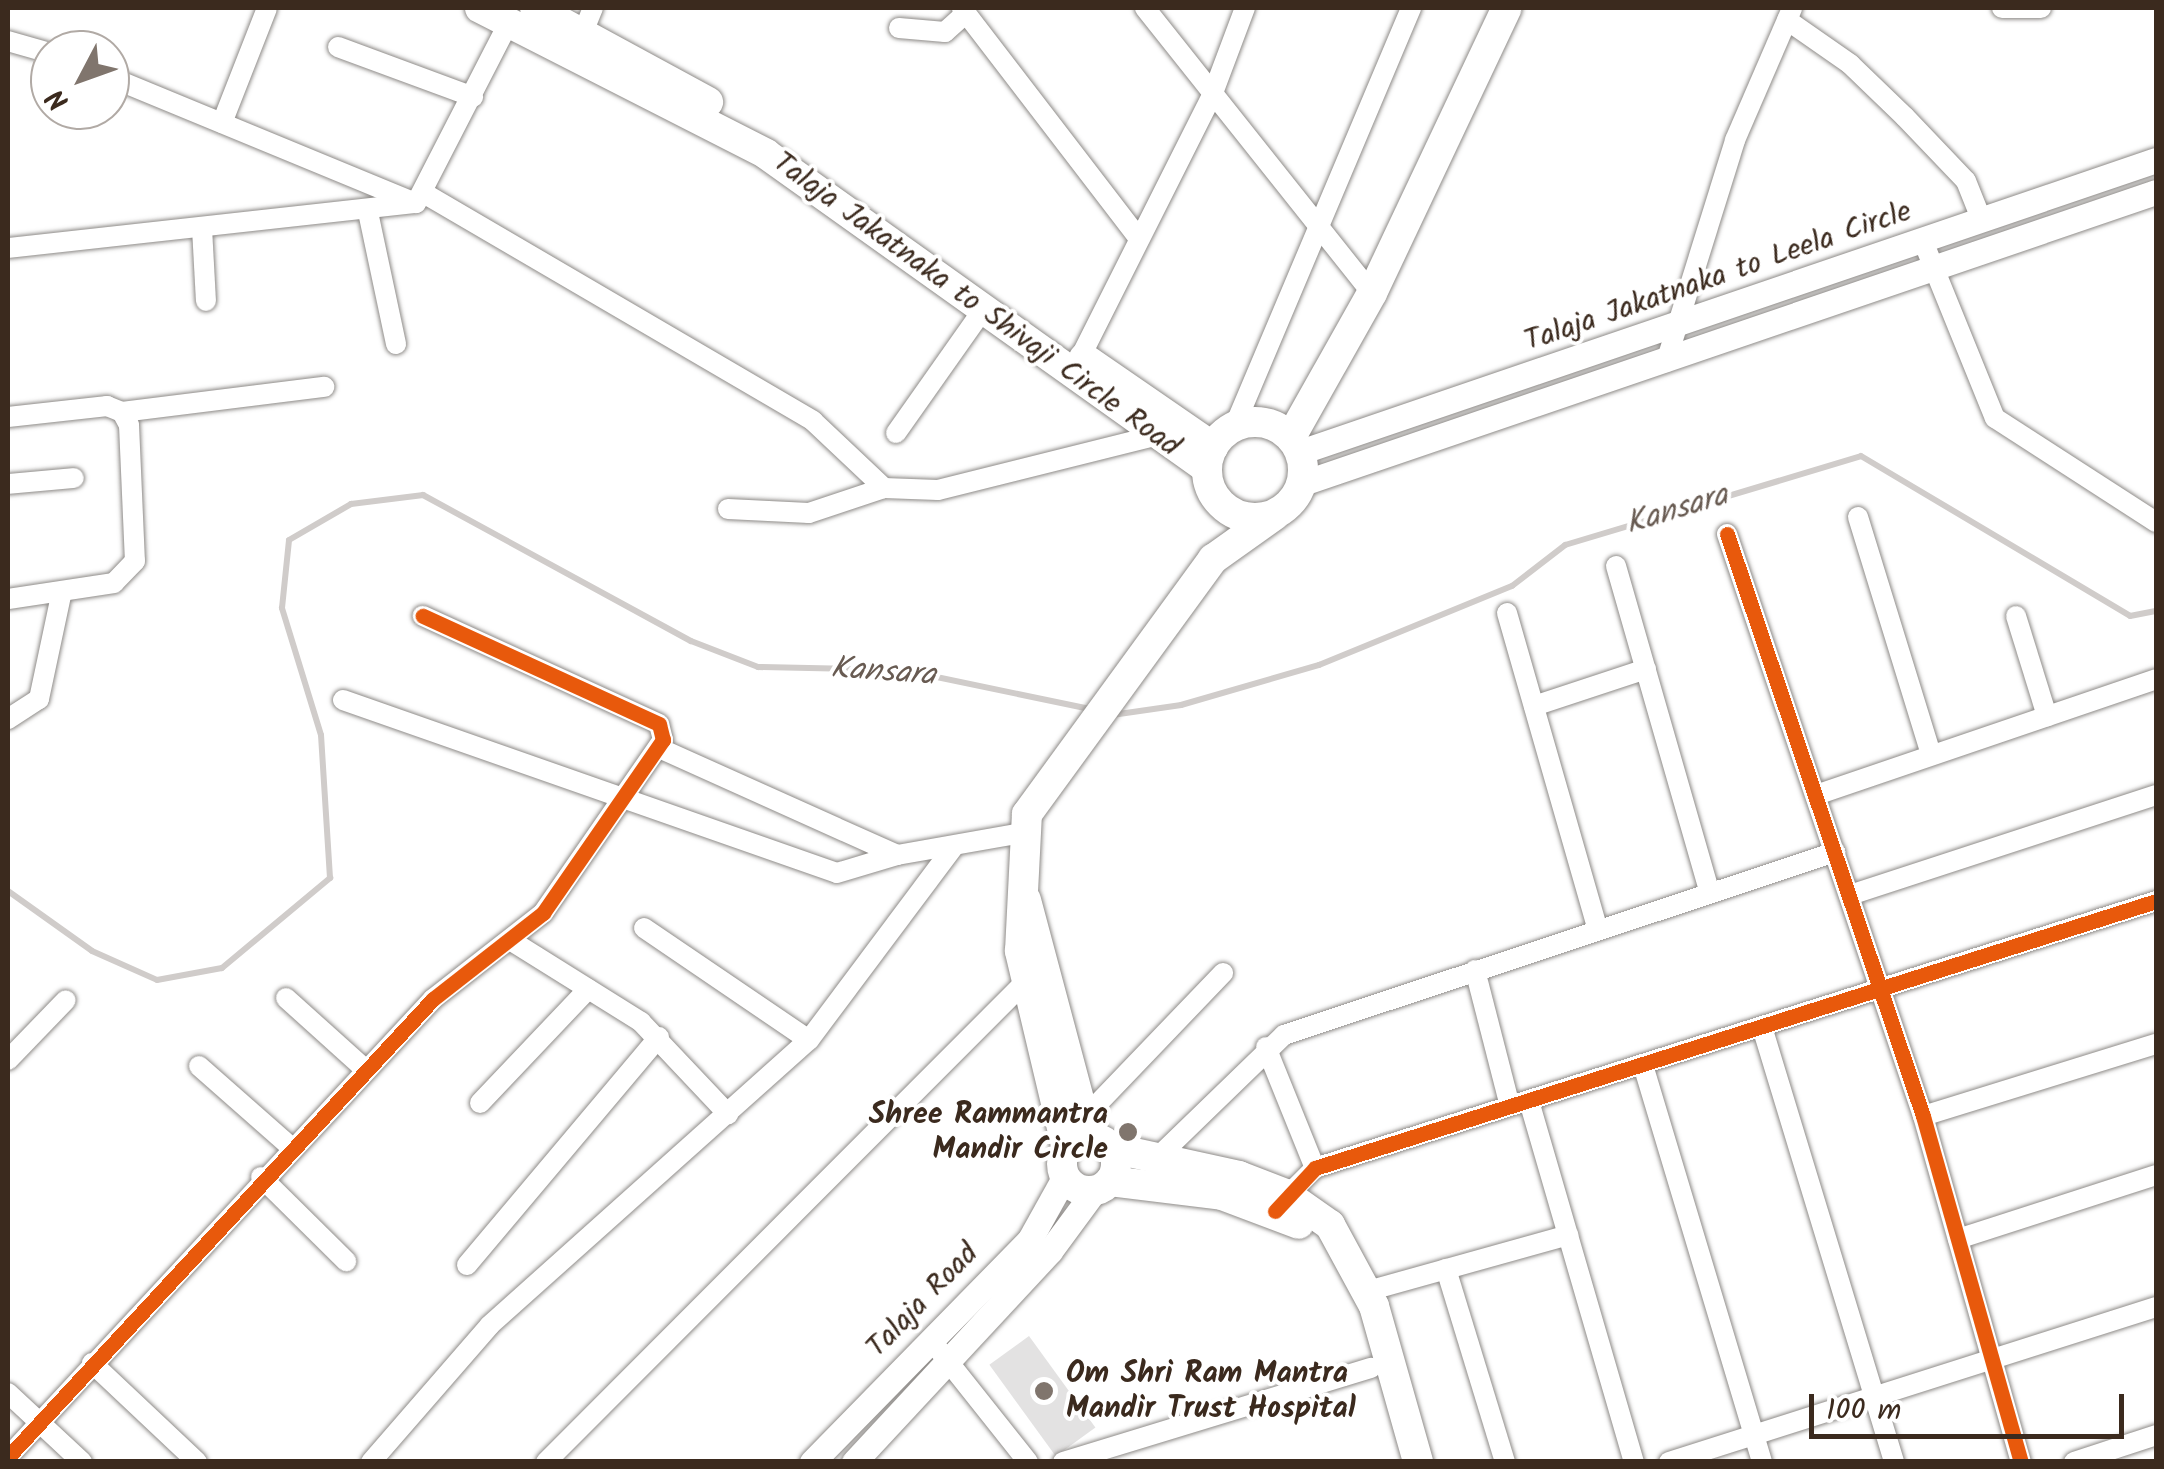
<!DOCTYPE html>
<html>
<head>
<meta charset="utf-8">
<style>
  body { margin:0 }
  #map { position:relative; width:2164px; height:1469px; overflow:hidden; background:#fff; font-family:Kalam,sans-serif }
  div>[style] { position:absolute }
  .stream>* { height:6px; margin:-3px; padding:0 3px; transform-origin:3px; border-radius:3px; background:#d0ccca }
  .building>* { inset:0; background:#e3e2e2; transform-origin:0 0 }
  .roads { filter:drop-shadow(0 0 2px #8e8b88) drop-shadow(0 0 2px #8e8b88) }
  .minor>* { height:20px; margin:-10px; padding:0 10px; transform-origin:10px; border-radius:10px; background:#fff }
  .major>* { height:25px; margin:-12.5px; padding:0 12.5px; transform-origin:12.5px; border-radius:12.5px; background:#fff }
  .highway>* { height:30px; margin:-15px; padding:0 15px; transform-origin:15px; border-radius:15px; background:#fff }
  .highway>.ring { margin:-15px; padding:0; box-sizing:content-box; background:none; border:30px solid #fff; border-radius:50% }
  .cycleway>* { height:15px; margin:-7.5px; padding:0 7.5px; transform-origin:7.5px; border-radius:7.5px; background:#e8590c }
  .dots>* { width:28px; height:28px; translate:-50% -50%; box-sizing:border-box; border:5px solid #fff; border-radius:50% }
  span { translate:-50% -50%; white-space:nowrap; text-align:center; line-height:1.15; -webkit-text-stroke:8px #fff; paint-order:stroke }
  .street-label { font-size:30px; color:#3b2a1e }
  .poi-label { font-size:30px; color:#3b2a1e; font-weight:700 }
  .right { translate:-100% -50%; text-align:right }
  .left { translate:0 -50%; text-align:left }
  .water-label { font-size:32px; color:#685b52; font-style:italic }
  .frame { position:absolute; inset:0; border:10px solid #3b2a1e; pointer-events:none }
  .north { position:absolute; left:30px; top:30px; width:100px; height:100px; box-sizing:border-box; background:#fff; border:2px solid #b1aaa5; border-radius:50%; rotate:229deg; font-size:28px; font-weight:700; line-height:40px; text-align:center; color:#3b2a1e }
  .north::after { content:''; display:block; margin:auto; width:35px; height:45px; background:#80756d; clip-path:polygon(50% 0,100% 100%,50% 72%,0 100%) }
  .scale { position:absolute; left:1809px; top:1394px; width:315px; height:45px; box-sizing:border-box; border:5px solid #3b2a1e; border-top:0; padding-left:12px; font-size:30px; line-height:35px; white-space:nowrap; color:#3b2a1e; -webkit-text-stroke:8px #fff; paint-order:stroke }
</style>
</head>
<body>
<div id="map">
  <div class="stream">
    <div style="left:1112px;top:715px;width:70px;rotate:-8.2deg"></div>
    <div style="left:1181px;top:705px;width:144px;rotate:-16.2deg"></div>
    <div style="left:1319px;top:665px;width:209px;rotate:-22.3deg"></div>
    <div style="left:1512px;top:586px;width:67px;rotate:-37.7deg"></div>
    <div style="left:1565px;top:545px;width:309px;rotate:-16.7deg"></div>
    <div style="left:1861px;top:456px;width:313px;rotate:30.7deg"></div>
    <div style="left:2130px;top:616px;width:26px;rotate:-11deg"></div>
    <div style="left:8px;top:891px;width:103px;rotate:35.5deg"></div>
    <div style="left:92px;top:951px;width:71px;rotate:24deg"></div>
    <div style="left:157px;top:980px;width:66px;rotate:-10.5deg"></div>
    <div style="left:222px;top:968px;width:141px;rotate:-39.8deg"></div>
    <div style="left:330px;top:878px;width:143px;rotate:-93.6deg"></div>
    <div style="left:321px;top:735px;width:133px;rotate:-107.1deg"></div>
    <div style="left:282px;top:608px;width:68px;rotate:-84.1deg"></div>
    <div style="left:289px;top:540px;width:72px;rotate:-30.1deg"></div>
    <div style="left:351px;top:504px;width:73px;rotate:-7.1deg"></div>
    <div style="left:423px;top:495px;width:305px;rotate:28.6deg"></div>
    <div style="left:691px;top:641px;width:72px;rotate:21.2deg"></div>
    <div style="left:758px;top:667px;width:145px;rotate:1.2deg"></div>
    <div style="left:903px;top:670px;width:191px;rotate:11.8deg"></div>
  </div>
  <div class="building">
    <div style="left:1029px;top:1336px;width:113px;height:49px;rotate:54deg"></div>
  </div>
  <div class="roads">
    <div class="minor">
      <div style="left:962px;top:8px;width:291px;rotate:52.5deg"></div>
      <div style="left:1145px;top:8px;width:364px;rotate:51.5deg"></div>
      <div style="left:2002px;top:8px;width:39px"></div>
      <div style="left:1787px;top:20px;width:77px;rotate:34.9deg"></div>
      <div style="left:1850px;top:64px;width:76px;rotate:43.9deg"></div>
      <div style="left:1905px;top:117px;width:88px;rotate:46.4deg"></div>
      <div style="left:1966px;top:181px;width:43px;rotate:68.2deg"></div>
      <div style="left:899px;top:28px;width:46px;rotate:5deg"></div>
      <div style="left:945px;top:32px;width:28px;rotate:-42deg"></div>
      <div style="left:584px;top:30px;width:24px;rotate:-68deg"></div>
      <div style="left:8px;top:41px;width:44px;rotate:15.9deg"></div>
      <div style="left:338px;top:47px;width:144px;rotate:20.3deg"></div>
      <div style="left:110px;top:77px;width:331px;rotate:22.4deg"></div>
      <div style="left:222px;top:123px;width:123px;rotate:-68.6deg"></div>
      <div style="left:427px;top:195px;width:447px;rotate:30.3deg"></div>
      <div style="left:813px;top:421px;width:98px;rotate:43.3deg"></div>
      <div style="left:884px;top:488px;width:54px;rotate:2.1deg"></div>
      <div style="left:938px;top:490px;width:224px;rotate:-14deg"></div>
      <div style="left:368px;top:212px;width:135px;rotate:78deg"></div>
      <div style="left:202px;top:228px;width:73px;rotate:86.9deg"></div>
      <div style="left:1923px;top:241px;width:191px;rotate:67.9deg"></div>
      <div style="left:1995px;top:418px;width:192px;rotate:32.9deg"></div>
      <div style="left:8px;top:248px;width:410px;rotate:-6.3deg"></div>
      <div style="left:416px;top:203px;width:206px;rotate:-62.8deg"></div>
      <div style="left:1081px;top:356px;width:294px;rotate:-63.3deg"></div>
      <div style="left:1213px;top:93px;width:91px;rotate:-69.4deg"></div>
      <div style="left:1666px;top:362px;width:232px;rotate:-72.7deg"></div>
      <div style="left:1735px;top:140px;width:144px;rotate:-66.6deg"></div>
      <div style="left:122px;top:412px;width:204px;rotate:-7.1deg"></div>
      <div style="left:8px;top:417px;width:100px;rotate:-6.3deg"></div>
      <div style="left:107px;top:406px;width:16px;rotate:22deg"></div>
      <div style="left:122px;top:412px;width:15px;rotate:62deg"></div>
      <div style="left:129px;top:425px;width:136px;rotate:87.5deg"></div>
      <div style="left:135px;top:561px;width:30px;rotate:134deg"></div>
      <div style="left:114px;top:583px;width:107px;rotate:171.4deg"></div>
      <div style="left:1235px;top:425px;width:453px;rotate:-67.1deg"></div>
      <div style="left:896px;top:433px;width:154px;rotate:-54.8deg"></div>
      <div style="left:8px;top:484px;width:66px;rotate:-5.2deg"></div>
      <div style="left:728px;top:509px;width:81px;rotate:2.8deg"></div>
      <div style="left:809px;top:513px;width:79px;rotate:-18.4deg"></div>
      <div style="left:1858px;top:517px;width:249px;rotate:72.9deg"></div>
      <div style="left:1727px;top:534px;width:614px;rotate:71.39deg"></div>
      <div style="left:1923px;top:1116px;width:360px;rotate:74.2deg"></div>
      <div style="left:1616px;top:566px;width:340px;rotate:74deg"></div>
      <div style="left:1507px;top:613px;width:330px;rotate:74deg"></div>
      <div style="left:2016px;top:616px;width:105px;rotate:72.8deg"></div>
      <div style="left:343px;top:700px;width:523px;rotate:19.3deg"></div>
      <div style="left:837px;top:873px;width:63px;rotate:-16.7deg"></div>
      <div style="left:1534px;top:706px;width:118px;rotate:-18.3deg"></div>
      <div style="left:8px;top:719px;width:37px;rotate:-33deg"></div>
      <div style="left:39px;top:699px;width:110px;rotate:-78deg"></div>
      <div style="left:659px;top:748px;width:261px;rotate:24.2deg"></div>
      <div style="left:897px;top:855px;width:132px;rotate:-10deg"></div>
      <div style="left:1816px;top:795px;width:359px;rotate:-18.8deg"></div>
      <div style="left:1850px;top:895px;width:322px;rotate:-18.1deg"></div>
      <div style="left:644px;top:928px;width:199px;rotate:34.2deg"></div>
      <div style="left:510px;top:940px;width:155px;rotate:32deg"></div>
      <div style="left:641px;top:1022px;width:127px;rotate:46.6deg"></div>
      <div style="left:1475px;top:970px;width:140px;rotate:75.6deg"></div>
      <div style="left:286px;top:998px;width:108px;rotate:42deg"></div>
      <div style="left:1762px;top:1027px;width:455px;rotate:73.1deg"></div>
      <div style="left:1266px;top:1047px;width:131px;rotate:68deg"></div>
      <div style="left:8px;top:1060px;width:83px;rotate:-46deg"></div>
      <div style="left:1643px;top:1065px;width:414px;rotate:73.3deg"></div>
      <div style="left:199px;top:1066px;width:123px;rotate:41.4deg"></div>
      <div style="left:1529px;top:1101px;width:376px;rotate:73.8deg"></div>
      <div style="left:480px;top:1103px;width:157px;rotate:-46.5deg"></div>
      <div style="left:1923px;top:1116px;width:244px;rotate:-17.2deg"></div>
      <div style="left:1084px;top:1118px;width:201px;rotate:-46.2deg"></div>
      <div style="left:1157px;top:1158px;width:177px;rotate:-44.1deg"></div>
      <div style="left:1284px;top:1035px;width:581px;rotate:-18.37deg"></div>
      <div style="left:261px;top:1177px;width:120px;rotate:44.7deg"></div>
      <div style="left:1280px;top:1203px;width:49px;rotate:-45deg"></div>
      <div style="left:1315px;top:1168px;width:882px;rotate:-17.61deg"></div>
      <div style="left:1958px;top:1239px;width:208px;rotate:-17.9deg"></div>
      <div style="left:467px;top:1265px;width:298px;rotate:-49.9deg"></div>
      <div style="left:1446px;top:1269px;width:202px;rotate:73deg"></div>
      <div style="left:1368px;top:1291px;width:208px;rotate:-15.6deg"></div>
      <div style="left:939px;top:1350px;width:143px;rotate:51.5deg"></div>
      <div style="left:92px;top:1363px;width:144px;rotate:43.3deg"></div>
      <div style="left:8px;top:1393px;width:101px;rotate:43deg"></div>
      <div style="left:8px;top:1457px;width:625px;rotate:-47.14deg"></div>
      <div style="left:433px;top:999px;width:140px;rotate:-38deg"></div>
      <div style="left:543px;top:913px;width:211px;rotate:-55.3deg"></div>
      <div style="left:663px;top:740px;width:16px;rotate:-104deg"></div>
      <div style="left:659px;top:724px;width:260px;rotate:-155.4deg"></div>
      <div style="left:371px;top:1462px;width:181px;rotate:-49deg"></div>
      <div style="left:490px;top:1325px;width:428px;rotate:-41.8deg"></div>
      <div style="left:809px;top:1040px;width:242px;rotate:-53.2deg"></div>
      <div style="left:546px;top:1462px;width:681px;rotate:-45.06deg"></div>
      <div style="left:1063px;top:1462px;width:322px;rotate:-17deg"></div>
      <div style="left:1669px;top:1462px;width:511px;rotate:-17.65deg"></div>
      <div style="left:2074px;top:1462px;width:86px;rotate:-18.2deg"></div>
    </div>
    <div class="major">
      <div style="left:1300px;top:452px;width:904px;rotate:-18.84deg"></div>
      <div style="left:1303px;top:483px;width:901px;rotate:-18.84deg"></div>
      <div style="left:812px;top:1462px;width:312px;rotate:-45.6deg"></div>
      <div style="left:1030px;top:1239px;width:72px;rotate:-60.9deg"></div>
      <div style="left:854px;top:1462px;width:288px;rotate:-47.1deg"></div>
      <div style="left:1050px;top:1251px;width:76px;rotate:-53.6deg"></div>
    </div>
    <div class="highway">
      <div style="left:480px;top:8px;width:321px;rotate:27deg"></div>
      <div style="left:766px;top:154px;width:539px;rotate:35.49deg"></div>
      <div style="left:535px;top:8px;width:197px;rotate:28.5deg"></div>
      <div style="left:1084px;top:358px;width:157px;rotate:34.6deg"></div>
      <div class="ring" style="left:1207px;top:422px;width:66px;height:66px"></div>
      <div style="left:1291px;top:437px;width:165px;rotate:-60.6deg"></div>
      <div style="left:1372px;top:293px;width:315px;rotate:-64.7deg"></div>
      <div style="left:1026px;top:900px;width:245px;rotate:75.1deg"></div>
      <div class="ring" style="left:1062px;top:1137px;width:24px;height:24px"></div>
      <div style="left:1111px;top:1148px;width:131px;rotate:12.3deg"></div>
      <div style="left:1239px;top:1176px;width:50px;rotate:21deg"></div>
      <div style="left:1286px;top:1194px;width:54px;rotate:35.2deg"></div>
      <div style="left:1330px;top:1225px;width:92px;rotate:61.5deg"></div>
      <div style="left:1374px;top:1306px;width:162px;rotate:74.2deg"></div>
      <div style="left:1067px;top:1149px;width:204px;rotate:-103.4deg"></div>
      <div style="left:1020px;top:951px;width:137px;rotate:-87.1deg"></div>
      <div style="left:1027px;top:814px;width:316px;rotate:-53.9deg"></div>
      <div style="left:1213px;top:559px;width:76px;rotate:-35.4deg"></div>
      <div style="left:1110px;top:1181px;width:113px;rotate:7.1deg"></div>
      <div style="left:1222px;top:1195px;width:82px;rotate:20.6deg"></div>
    </div>
  </div>
  <div class="cycleway">
    <div style="left:1727px;top:534px;width:614px;rotate:71.39deg"></div>
    <div style="left:1923px;top:1116px;width:360px;rotate:74.2deg"></div>
    <div style="left:1275px;top:1211px;width:59px;rotate:-47.1deg"></div>
    <div style="left:1315px;top:1168px;width:882px;rotate:-17.61deg"></div>
    <div style="left:8px;top:1457px;width:625px;rotate:-47.14deg"></div>
    <div style="left:433px;top:999px;width:140px;rotate:-38deg"></div>
    <div style="left:543px;top:913px;width:211px;rotate:-55.3deg"></div>
    <div style="left:663px;top:740px;width:16px;rotate:-104deg"></div>
    <div style="left:659px;top:724px;width:260px;rotate:-155.4deg"></div>
  </div>
  <div class="dots">
    <div style="left:1128px;top:1132px;background:#80756d"></div>
    <div style="left:1044px;top:1391px;background:#80756d"></div>
  </div>
  <div class="street-label">
    <span style="left:1718px;top:277px;rotate:-19deg">Talaja Jakatnaka to Leela Circle</span>
    <span style="left:976px;top:305px;rotate:36deg">Talaja Jakatnaka to Shivaji Circle Road</span>
    <span style="left:923px;top:1301px;rotate:-46deg">Talaja Road</span>
  </div>
  <div class="poi-label">
    <span class="right" style="left:1108px;top:1132px">Shree Rammantra<br>Mandir Circle</span>
    <span class="left" style="left:1066px;top:1391px">Om Shri Ram Mantra<br>Mandir Trust Hospital</span>
  </div>
  <div class="water-label">
    <span style="left:1677px;top:511px;rotate:-17deg">Kansara</span>
    <span style="left:883px;top:673px;rotate:4deg">Kansara</span>
  </div>
  <div class="frame"></div>
  <div class="north">N</div>
  <div class="scale">100 m</div>
</div>
</body>
</html>
